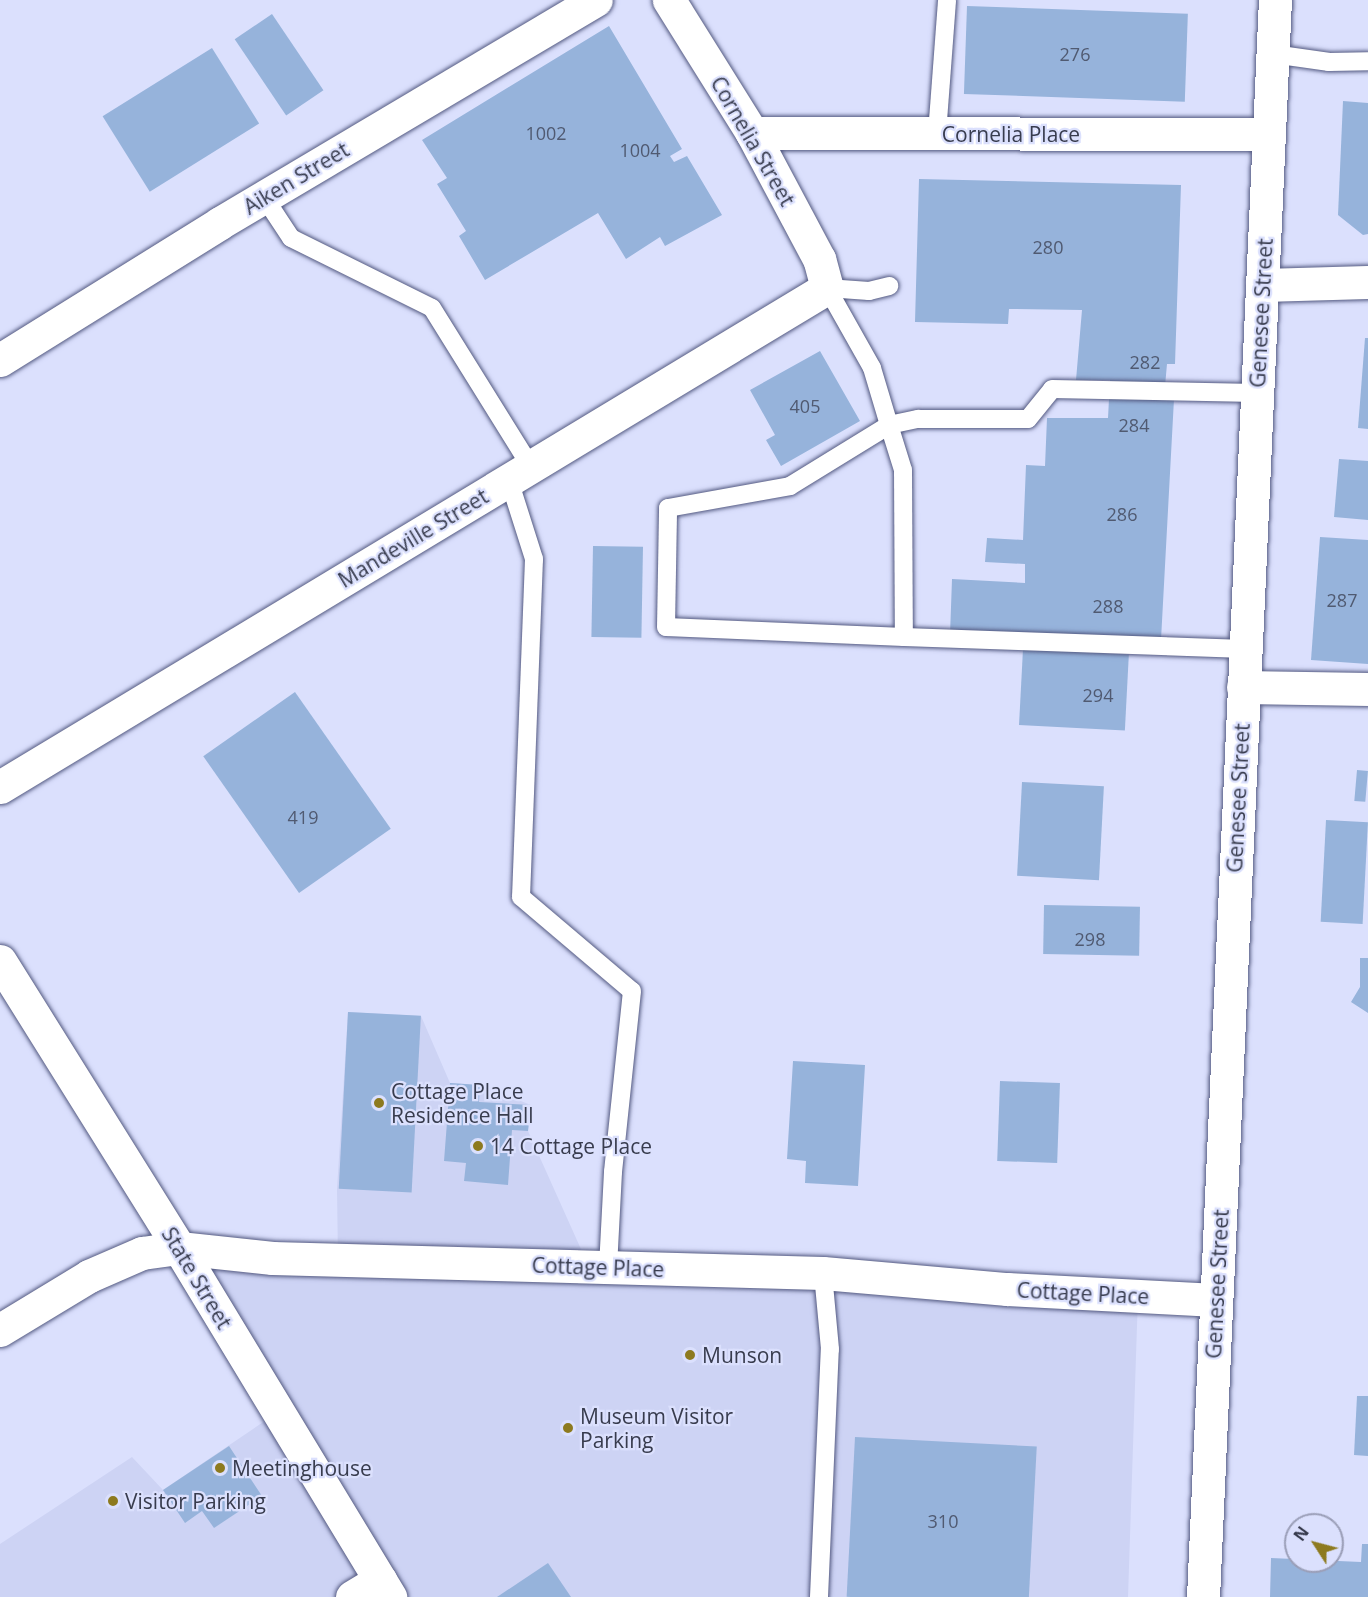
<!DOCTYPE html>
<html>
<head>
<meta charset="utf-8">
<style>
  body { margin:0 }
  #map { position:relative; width:1368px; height:1597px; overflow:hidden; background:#dbe0fd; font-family:"Open Sans",sans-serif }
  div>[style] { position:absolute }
  .built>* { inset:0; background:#cdd3f4 }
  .building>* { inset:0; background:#96b3db; transform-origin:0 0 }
  .roads { filter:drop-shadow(0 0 2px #535981) drop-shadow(0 0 2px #535981) }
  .service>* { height:18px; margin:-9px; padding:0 9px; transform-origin:9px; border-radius:9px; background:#fff }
  .minor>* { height:33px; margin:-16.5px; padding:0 16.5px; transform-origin:16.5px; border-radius:16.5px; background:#fff }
  .secondary>* { height:33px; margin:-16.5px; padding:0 16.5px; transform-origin:16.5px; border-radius:16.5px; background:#fff }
  .dots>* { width:16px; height:16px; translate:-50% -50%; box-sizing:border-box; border:3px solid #dbe0fd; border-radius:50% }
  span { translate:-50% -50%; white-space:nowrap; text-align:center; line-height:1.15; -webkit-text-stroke:4.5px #dbe0fd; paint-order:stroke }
  .number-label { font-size:18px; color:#505a71 }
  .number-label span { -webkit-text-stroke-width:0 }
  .street-label { font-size:21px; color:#383c4e }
  .poi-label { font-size:21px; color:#383c4e }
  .left { translate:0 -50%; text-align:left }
  .north { position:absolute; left:1284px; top:1513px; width:60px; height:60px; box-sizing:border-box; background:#dbe0fd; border:2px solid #9a9eb7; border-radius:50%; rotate:306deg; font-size:16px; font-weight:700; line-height:24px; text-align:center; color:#383c4e }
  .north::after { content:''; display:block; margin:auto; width:21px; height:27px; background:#8d7a1f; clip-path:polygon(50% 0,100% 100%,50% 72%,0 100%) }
</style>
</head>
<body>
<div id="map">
  <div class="built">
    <div style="clip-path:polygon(348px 1012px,421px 1016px,450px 1083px,480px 1085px,531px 1105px,528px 1131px,589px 1267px,1138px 1296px,1128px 1597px,0 1597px,0 1544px,132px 1457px,163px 1490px,278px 1412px,179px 1248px,338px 1260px,337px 1189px)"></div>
  </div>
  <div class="building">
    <div style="left:967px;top:6px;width:221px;height:88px;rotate:2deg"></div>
    <div style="left:272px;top:14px;width:92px;height:45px;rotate:56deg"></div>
    <div style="clip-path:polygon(609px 26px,682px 149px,670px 156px,674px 162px,687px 156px,722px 215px,665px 246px,660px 237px,626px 259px,598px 213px,485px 280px,459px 236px,466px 231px,437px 184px,447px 178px,422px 140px)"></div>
    <div style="left:212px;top:48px;width:89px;height:129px;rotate:58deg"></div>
    <div style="clip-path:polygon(1343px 101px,1368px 103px,1368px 234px,1363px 235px,1338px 215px)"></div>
    <div style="clip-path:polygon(919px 179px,1181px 185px,1175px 364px,1167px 364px,1164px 397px,1174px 399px,1161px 640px,950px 635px,952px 579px,1025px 583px,1025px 564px,985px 562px,987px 538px,1023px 540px,1026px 465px,1045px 466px,1047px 418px,1108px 418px,1110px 380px,1076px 380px,1082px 310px,1009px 309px,1008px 324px,915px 322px)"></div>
    <div style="clip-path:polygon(1365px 338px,1368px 338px,1368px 429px,1358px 428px)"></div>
    <div style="clip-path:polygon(820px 351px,860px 421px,781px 466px,766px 440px,775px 435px,750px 390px)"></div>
    <div style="clip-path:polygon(1339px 459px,1368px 461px,1368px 520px,1334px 517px)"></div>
    <div style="clip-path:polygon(1320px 537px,1368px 540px,1368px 664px,1311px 660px)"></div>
    <div style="left:593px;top:546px;width:50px;height:91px;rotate:1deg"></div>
    <div style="left:1023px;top:649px;width:106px;height:76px;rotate:3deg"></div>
    <div style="left:295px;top:692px;width:167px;height:112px;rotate:55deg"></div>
    <div style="left:1357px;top:770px;width:11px;height:31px;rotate:5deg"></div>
    <div style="left:1022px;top:782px;width:82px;height:94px;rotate:3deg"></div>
    <div style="left:1326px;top:820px;width:42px;height:102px;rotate:3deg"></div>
    <div style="left:1044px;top:905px;width:96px;height:49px;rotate:1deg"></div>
    <div style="clip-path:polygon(1360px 958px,1368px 958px,1368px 1013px,1351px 1002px,1360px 987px)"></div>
    <div style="left:348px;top:1012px;width:73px;height:177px;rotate:3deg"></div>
    <div style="clip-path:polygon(793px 1061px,865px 1065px,858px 1186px,805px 1183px,806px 1161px,787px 1159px)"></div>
    <div style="left:1000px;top:1081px;width:60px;height:80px;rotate:2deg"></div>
    <div style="clip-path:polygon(450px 1083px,480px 1085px,479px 1102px,531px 1105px,528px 1131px,512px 1130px,508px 1185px,464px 1181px,466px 1163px,444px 1161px)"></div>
    <div style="clip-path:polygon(1357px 1396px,1368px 1396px,1368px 1456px,1354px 1455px)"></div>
    <div style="left:855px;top:1437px;width:182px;height:160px;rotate:3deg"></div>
    <div style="clip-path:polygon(229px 1446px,262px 1496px,214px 1528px,202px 1511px,185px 1523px,163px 1490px)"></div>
    <div style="clip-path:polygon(1362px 1544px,1368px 1544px,1368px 1597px,1270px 1597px,1271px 1558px,1361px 1562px)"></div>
    <div style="clip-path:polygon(548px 1563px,571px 1597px,497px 1597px)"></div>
  </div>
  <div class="roads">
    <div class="service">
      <div style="left:1273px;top:54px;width:57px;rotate:8.1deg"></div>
      <div style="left:1329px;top:62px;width:39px;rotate:-1deg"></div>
      <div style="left:937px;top:134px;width:134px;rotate:-85.7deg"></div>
      <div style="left:264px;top:197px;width:49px;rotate:56.6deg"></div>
      <div style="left:291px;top:238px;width:157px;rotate:26.4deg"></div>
      <div style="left:432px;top:308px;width:187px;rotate:58.1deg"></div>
      <div style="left:827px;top:288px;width:92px;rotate:60.6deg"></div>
      <div style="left:872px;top:368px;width:59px;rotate:73.4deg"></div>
      <div style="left:889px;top:425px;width:47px;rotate:72.7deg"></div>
      <div style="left:903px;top:470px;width:167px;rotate:89.7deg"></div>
      <div style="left:904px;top:637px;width:238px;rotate:-177.6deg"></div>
      <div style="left:666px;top:627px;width:119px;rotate:-89deg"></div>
      <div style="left:668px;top:508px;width:124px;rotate:-10.2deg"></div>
      <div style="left:790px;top:486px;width:116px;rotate:-31.6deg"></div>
      <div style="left:889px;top:425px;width:30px;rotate:-12deg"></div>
      <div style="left:918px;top:419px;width:110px"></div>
      <div style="left:1028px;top:419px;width:38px;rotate:-51deg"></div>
      <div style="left:1052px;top:389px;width:205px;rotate:1.1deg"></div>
      <div style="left:827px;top:288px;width:42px;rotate:4.1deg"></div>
      <div style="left:869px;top:291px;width:21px;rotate:-14deg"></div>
      <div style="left:509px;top:480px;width:83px;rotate:72.4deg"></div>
      <div style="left:534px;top:559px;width:338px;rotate:92.2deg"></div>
      <div style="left:521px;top:897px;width:145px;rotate:40.3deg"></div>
      <div style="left:632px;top:991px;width:182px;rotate:96deg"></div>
      <div style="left:613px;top:1172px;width:96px;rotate:93deg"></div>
      <div style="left:904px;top:637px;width:341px;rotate:2deg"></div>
      <div style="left:819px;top:1597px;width:248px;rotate:-87.5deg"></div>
      <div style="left:830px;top:1349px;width:76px;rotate:-95.3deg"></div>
    </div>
    <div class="minor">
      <div style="left:752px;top:133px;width:517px;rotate:0.11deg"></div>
      <div style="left:1262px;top:285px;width:106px;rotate:-1.6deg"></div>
      <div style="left:0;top:360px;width:259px;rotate:-31.9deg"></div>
      <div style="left:220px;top:223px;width:437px;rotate:-30.7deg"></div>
      <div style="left:1243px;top:687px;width:125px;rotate:0.9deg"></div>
      <div style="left:0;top:787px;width:966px;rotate:-31.11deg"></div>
      <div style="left:827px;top:288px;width:30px;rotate:-105deg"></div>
      <div style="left:819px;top:259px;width:143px;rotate:-118deg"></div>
      <div style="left:752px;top:133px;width:157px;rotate:-122deg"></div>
      <div style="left:0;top:961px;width:338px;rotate:58deg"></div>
      <div style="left:179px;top:1248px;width:408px;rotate:58.8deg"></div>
      <div style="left:0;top:1330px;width:104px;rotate:-31.2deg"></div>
      <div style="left:89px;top:1276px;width:58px;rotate:-23.5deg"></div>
      <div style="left:142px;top:1253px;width:37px;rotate:-8deg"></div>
      <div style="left:179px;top:1248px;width:94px;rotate:6.1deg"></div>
      <div style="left:272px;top:1258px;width:551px;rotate:1.56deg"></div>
      <div style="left:823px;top:1273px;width:185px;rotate:5deg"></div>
      <div style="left:1007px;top:1289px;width:209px;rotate:3deg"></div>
      <div style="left:352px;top:1597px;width:33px;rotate:-31deg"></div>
    </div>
    <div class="secondary">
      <div style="left:1203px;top:1597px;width:1599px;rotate:-87.42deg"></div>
    </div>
  </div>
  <div class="dots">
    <div style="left:379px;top:1103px;background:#8d7a1f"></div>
    <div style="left:478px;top:1146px;background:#8d7a1f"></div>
    <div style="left:690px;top:1355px;background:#8d7a1f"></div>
    <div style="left:568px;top:1428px;background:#8d7a1f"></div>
    <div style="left:220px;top:1468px;background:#8d7a1f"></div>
    <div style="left:113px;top:1501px;background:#8d7a1f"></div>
  </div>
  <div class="number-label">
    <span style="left:1075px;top:54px">276</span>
    <span style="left:546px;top:133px">1002</span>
    <span style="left:640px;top:150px">1004</span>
    <span style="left:1048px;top:247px">280</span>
    <span style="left:1145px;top:362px">282</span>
    <span style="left:805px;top:406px">405</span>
    <span style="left:1134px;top:425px">284</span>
    <span style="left:1122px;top:514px">286</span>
    <span style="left:1342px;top:600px">287</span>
    <span style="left:1108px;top:606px">288</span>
    <span style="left:1098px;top:695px">294</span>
    <span style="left:303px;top:817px">419</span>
    <span style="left:1090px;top:939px">298</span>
    <span style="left:943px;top:1521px">310</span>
  </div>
  <div class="street-label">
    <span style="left:1011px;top:134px">Cornelia Place</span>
    <span style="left:753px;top:141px;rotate:60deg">Cornelia Street</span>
    <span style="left:296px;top:178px;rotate:-31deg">Aiken Street</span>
    <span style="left:1261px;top:313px;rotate:-87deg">Genesee Street</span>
    <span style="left:413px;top:538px;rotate:-31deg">Mandeville Street</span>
    <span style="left:1238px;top:798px;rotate:-87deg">Genesee Street</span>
    <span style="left:598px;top:1267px;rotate:2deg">Cottage Place</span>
    <span style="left:197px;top:1278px;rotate:59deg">State Street</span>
    <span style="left:1217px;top:1284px;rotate:-87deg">Genesee Street</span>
    <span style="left:1083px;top:1293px;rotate:3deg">Cottage Place</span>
  </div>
  <div class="poi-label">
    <span class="left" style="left:391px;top:1103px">Cottage Place<br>Residence Hall</span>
    <span class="left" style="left:490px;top:1146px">14 Cottage Place</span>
    <span class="left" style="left:702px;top:1355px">Munson</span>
    <span class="left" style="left:580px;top:1428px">Museum Visitor<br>Parking</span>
    <span class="left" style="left:232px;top:1468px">Meetinghouse</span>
    <span class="left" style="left:125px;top:1501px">Visitor Parking</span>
  </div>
  <div class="north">N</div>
</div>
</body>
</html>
